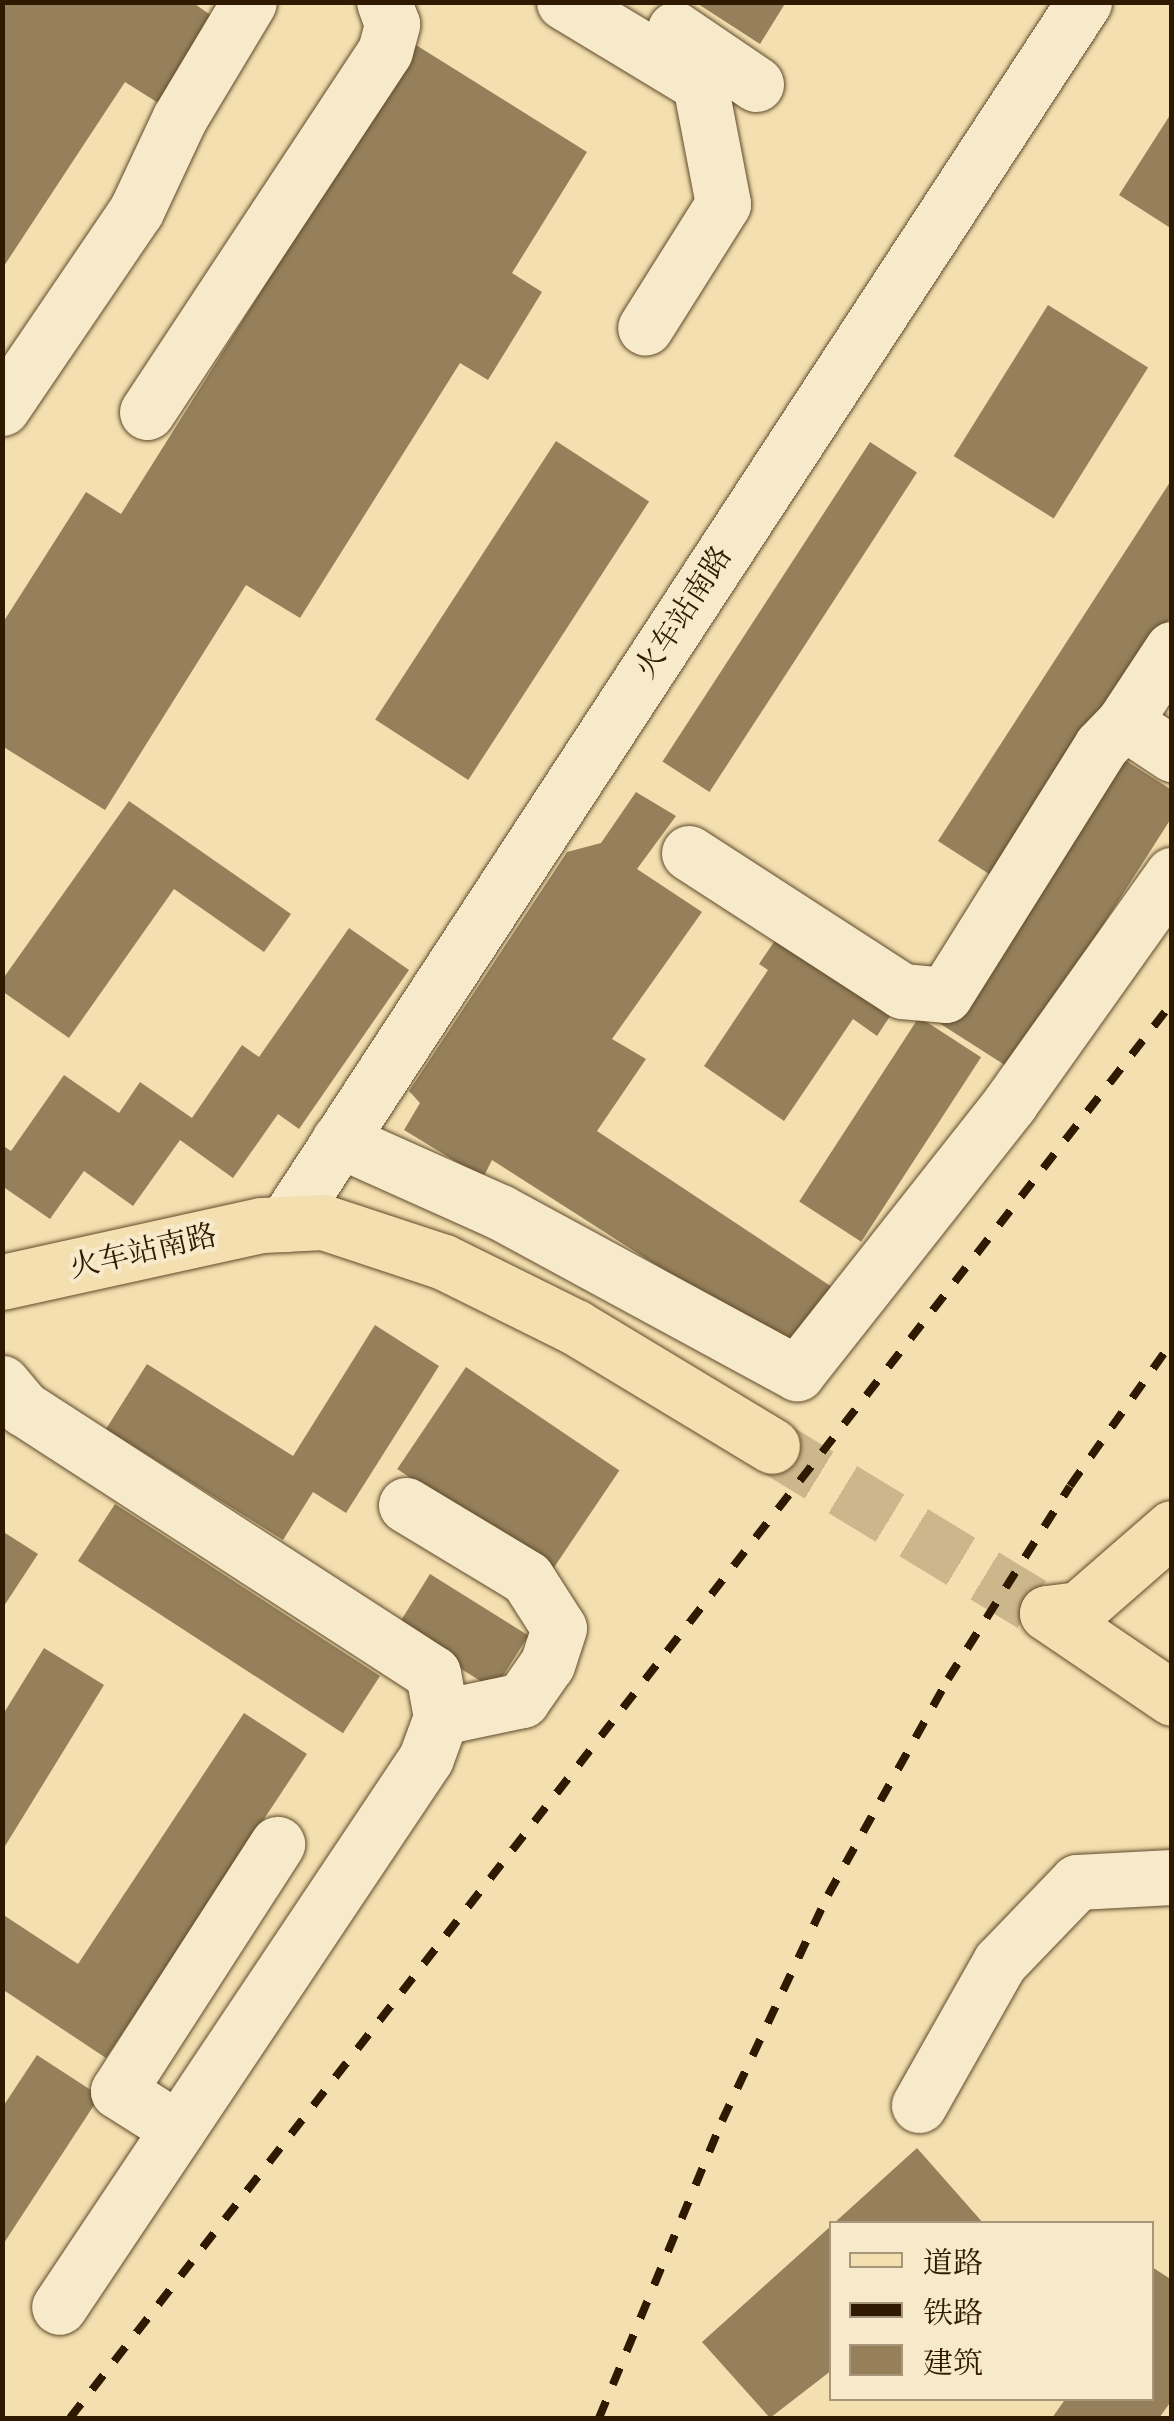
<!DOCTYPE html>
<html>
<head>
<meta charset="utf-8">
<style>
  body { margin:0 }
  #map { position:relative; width:1174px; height:2421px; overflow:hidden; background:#f3dfaf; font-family:"IM FELL Great Primer","Noto Serif SC",serif }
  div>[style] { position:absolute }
  .building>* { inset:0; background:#95805b; transform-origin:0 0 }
  .major-tunnel>* { height:55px; margin-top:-27.5px; transform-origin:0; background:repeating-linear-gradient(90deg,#ccb78c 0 55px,transparent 0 83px) }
  .roads { filter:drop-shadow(0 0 2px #614a2c) drop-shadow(0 0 2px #614a2c) }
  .minor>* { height:55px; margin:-27.5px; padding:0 27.5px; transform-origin:27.5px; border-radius:27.5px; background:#f7eacb }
  .major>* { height:55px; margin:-27.5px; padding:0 27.5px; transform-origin:27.5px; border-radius:27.5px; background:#f3dfaf }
  .rail>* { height:8px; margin-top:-4px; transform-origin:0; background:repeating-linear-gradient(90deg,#301901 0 18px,transparent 0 36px) }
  span { translate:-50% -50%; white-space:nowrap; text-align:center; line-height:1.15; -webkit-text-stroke:8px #f7eacb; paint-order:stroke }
  .street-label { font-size:30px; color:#301901 }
  .frame { position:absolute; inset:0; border:5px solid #301901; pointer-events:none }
  .legend { position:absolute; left:829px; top:2221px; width:325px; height:180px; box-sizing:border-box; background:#f7eacb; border:2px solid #a7967a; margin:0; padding:12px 18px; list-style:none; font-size:30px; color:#301901 }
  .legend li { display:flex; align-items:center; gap:20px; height:50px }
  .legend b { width:50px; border:2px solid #a7967a }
</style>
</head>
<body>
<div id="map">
  <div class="building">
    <div style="clip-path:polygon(2px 2px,192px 2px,219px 21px,163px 106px,125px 82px,2px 269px)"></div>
    <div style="clip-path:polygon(695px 2px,786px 2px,760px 44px)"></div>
    <div style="clip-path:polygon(416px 45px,587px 152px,512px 273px,542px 292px,488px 380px,460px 363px,300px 618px,246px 585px,105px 810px,2px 746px,2px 624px,86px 492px,121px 514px)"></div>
    <div style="clip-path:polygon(1172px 112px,1172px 229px,1119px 195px)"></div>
    <div style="left:1048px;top:305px;width:118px;height:178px;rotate:32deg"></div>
    <div style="left:556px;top:441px;width:111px;height:332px;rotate:33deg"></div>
    <div style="left:870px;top:442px;width:56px;height:381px;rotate:33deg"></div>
    <div style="clip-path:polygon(1172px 479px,1172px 615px,1000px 881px,938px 841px)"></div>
    <div style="clip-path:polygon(1109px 750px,1172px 790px,1172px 817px,1011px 1069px,936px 1021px)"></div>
    <div style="clip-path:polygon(636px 792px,676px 816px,637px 869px,702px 912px,612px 1039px,646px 1059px,597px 1131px,832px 1287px,789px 1350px,492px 1160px,483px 1178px,404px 1130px,420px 1103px,409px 1091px,567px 852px,601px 843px)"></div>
    <div style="clip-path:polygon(129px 801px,291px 914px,264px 952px,174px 889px,69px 1038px,2px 991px,2px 980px)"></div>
    <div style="clip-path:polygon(349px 928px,409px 970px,299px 1129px,278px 1114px,233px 1178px,180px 1140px,133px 1206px,84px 1171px,50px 1219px,2px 1186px,2px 1145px,11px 1151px,64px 1075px,119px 1113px,140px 1082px,192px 1118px,242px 1045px,259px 1057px)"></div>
    <div style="clip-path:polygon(782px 930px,896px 1007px,877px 1036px,853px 1019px,784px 1121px,704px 1066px,768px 970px,759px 964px)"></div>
    <div style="left:919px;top:1017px;width:74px;height:220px;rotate:33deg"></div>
    <div style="clip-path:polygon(375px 1325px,439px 1366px,346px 1513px,313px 1492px,283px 1540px,106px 1429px,147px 1364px,293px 1456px)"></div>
    <div style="left:466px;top:1367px;width:185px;height:123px;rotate:34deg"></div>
    <div style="left:115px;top:1504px;width:316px;height:68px;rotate:33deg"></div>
    <div style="clip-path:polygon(2px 1531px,38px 1554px,2px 1609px)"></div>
    <div style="left:430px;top:1574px;width:116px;height:64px;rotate:32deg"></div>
    <div style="clip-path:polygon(44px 1648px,104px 1685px,2px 1851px,2px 1716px)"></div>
    <div style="clip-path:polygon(244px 1713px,307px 1754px,106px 2058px,2px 1989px,2px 1914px,78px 1964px)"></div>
    <div style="clip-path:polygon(37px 2055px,100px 2096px,2px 2246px,2px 2108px)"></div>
    <div style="clip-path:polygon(917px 2148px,984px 2224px,833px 2224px)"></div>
    <div style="clip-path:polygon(832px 2225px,832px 2370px,770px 2418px,702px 2342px)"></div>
    <div style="clip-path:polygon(1152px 2267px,1172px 2280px,1172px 2400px,1159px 2418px,1052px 2418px,1066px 2398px,1152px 2398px)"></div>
  </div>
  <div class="major-tunnel">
    <div style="left:772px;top:1446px;width:322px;rotate:31.3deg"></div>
  </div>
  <div class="roads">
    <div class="minor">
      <div style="left:564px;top:2px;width:159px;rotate:31.1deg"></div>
      <div style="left:700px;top:84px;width:122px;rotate:79.1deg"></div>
      <div style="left:723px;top:204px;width:146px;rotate:122.2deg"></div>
      <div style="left:675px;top:29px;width:98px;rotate:34.2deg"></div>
      <div style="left:2px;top:408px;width:238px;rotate:-55.8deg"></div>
      <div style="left:136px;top:211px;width:102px;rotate:-64.9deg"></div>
      <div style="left:179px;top:119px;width:136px;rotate:-59.1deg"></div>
      <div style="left:147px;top:412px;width:432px;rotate:-56.6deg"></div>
      <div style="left:385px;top:51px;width:28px;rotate:-75deg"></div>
      <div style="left:392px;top:24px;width:23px;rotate:-110deg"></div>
      <div style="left:1172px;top:649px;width:87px;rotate:123.3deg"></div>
      <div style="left:1124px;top:722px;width:58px;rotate:33.7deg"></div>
      <div style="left:689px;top:853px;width:254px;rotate:32.9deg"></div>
      <div style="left:902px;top:991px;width:43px;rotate:5.3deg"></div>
      <div style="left:945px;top:995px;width:294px;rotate:-57.9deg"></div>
      <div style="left:1101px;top:746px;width:33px;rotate:-46deg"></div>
      <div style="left:339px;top:1140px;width:176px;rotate:24.1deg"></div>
      <div style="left:500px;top:1212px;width:338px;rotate:28.5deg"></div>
      <div style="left:797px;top:1373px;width:344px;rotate:-51.7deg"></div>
      <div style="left:1010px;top:1103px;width:280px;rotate:-54.6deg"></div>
      <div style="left:285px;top:1224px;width:1460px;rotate:-56.82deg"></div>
      <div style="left:2px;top:1383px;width:33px;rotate:50deg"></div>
      <div style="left:23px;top:1408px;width:488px;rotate:32.9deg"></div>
      <div style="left:433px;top:1673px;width:45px;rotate:79.7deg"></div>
      <div style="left:441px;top:1717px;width:44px;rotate:110.1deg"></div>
      <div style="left:426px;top:1758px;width:660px;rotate:123.76deg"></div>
      <div style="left:406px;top:1505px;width:141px;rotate:31.1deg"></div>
      <div style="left:527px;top:1578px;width:59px;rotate:57.4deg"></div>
      <div style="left:559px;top:1628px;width:38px;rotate:108deg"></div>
      <div style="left:547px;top:1664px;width:44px;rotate:124.8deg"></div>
      <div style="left:522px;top:1700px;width:83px;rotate:168.1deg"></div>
      <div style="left:919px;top:2105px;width:164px;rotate:-60.5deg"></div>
      <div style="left:1000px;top:1962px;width:111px;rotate:-46.1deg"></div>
      <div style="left:1077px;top:1882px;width:95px;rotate:-3deg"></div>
      <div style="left:178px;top:2129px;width:71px;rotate:-147.7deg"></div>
      <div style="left:118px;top:2091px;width:294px;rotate:-57.2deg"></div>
    </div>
    <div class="major">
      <div style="left:2px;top:1282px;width:266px;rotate:-12.4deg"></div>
      <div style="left:262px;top:1225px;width:61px;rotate:-2.8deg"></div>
      <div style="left:323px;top:1222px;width:127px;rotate:18.3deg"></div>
      <div style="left:444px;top:1262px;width:146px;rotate:26.4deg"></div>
      <div style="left:575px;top:1327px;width:230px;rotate:31.1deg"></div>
      <div style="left:1047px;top:1613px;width:32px;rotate:-7deg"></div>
      <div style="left:1079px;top:1609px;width:123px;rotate:-41.1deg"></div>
      <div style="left:1047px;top:1613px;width:151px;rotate:34.2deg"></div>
    </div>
  </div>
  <div class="rail">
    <div style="left:70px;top:2418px;width:1793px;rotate:-52.09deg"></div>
    <div style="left:599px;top:2418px;width:321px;rotate:-67.5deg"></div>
    <div style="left:722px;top:2121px;width:250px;rotate:-64.9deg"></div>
    <div style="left:828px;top:1895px;width:247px;rotate:-60.9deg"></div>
    <div style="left:948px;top:1679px;width:228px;rotate:-57.7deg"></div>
    <div style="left:1070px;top:1486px;width:176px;rotate:-54.7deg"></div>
  </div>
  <div class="street-label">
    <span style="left:683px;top:612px;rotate:-57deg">火车站南路</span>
    <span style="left:143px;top:1251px;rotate:-13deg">火车站南路</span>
  </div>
  <div class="frame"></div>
  <ul class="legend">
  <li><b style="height:12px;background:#f3dfaf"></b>道路</li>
  <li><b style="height:12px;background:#301901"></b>铁路</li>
  <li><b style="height:28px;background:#95805b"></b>建筑</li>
  </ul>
</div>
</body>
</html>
